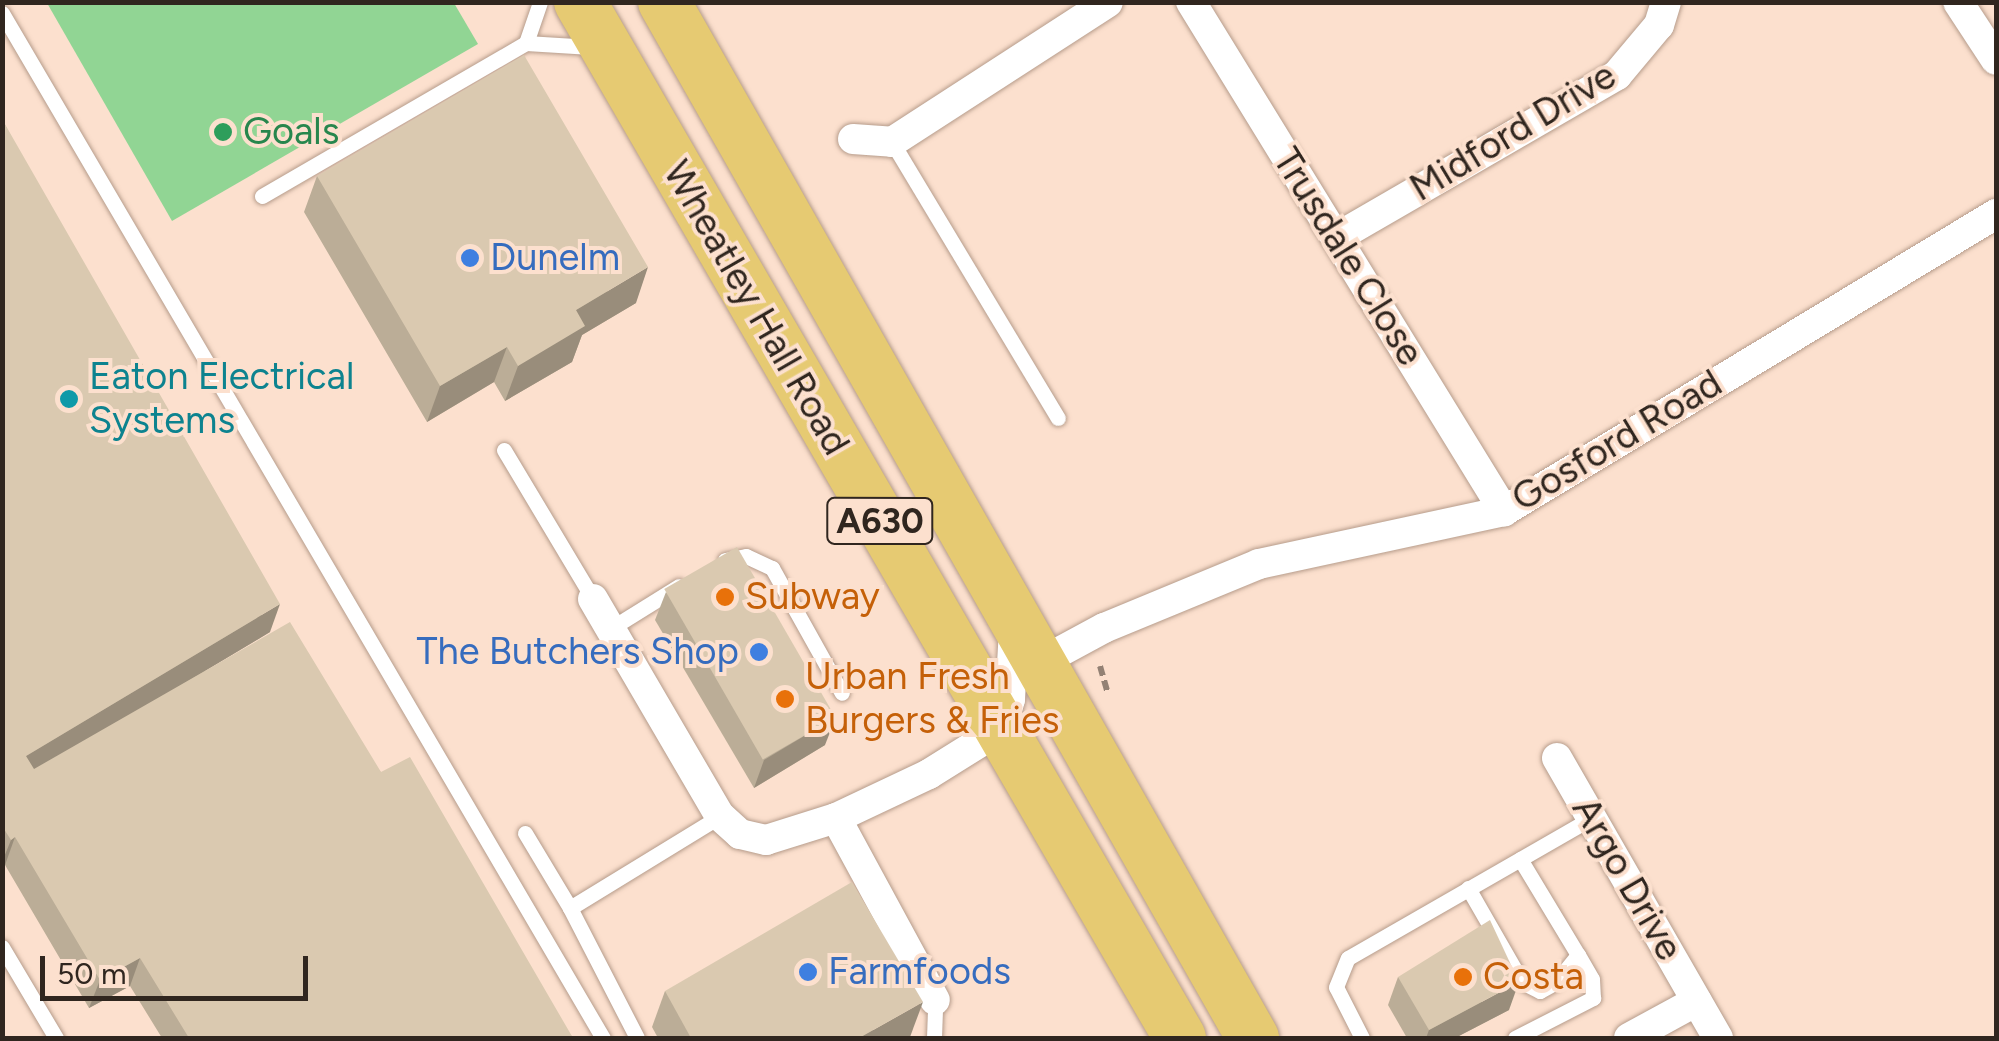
<!DOCTYPE html>
<html>
<head>
<meta charset="utf-8">
<style>
  body { margin:0 }
  #map { position:relative; width:1999px; height:1041px; overflow:hidden; background:#fce0ce; font-family:Figtree,sans-serif }
  div>[style] { position:absolute }
  .green>* { inset:0; background:#91d594 }
  .path>* { height:6px; margin-top:-3px; transform-origin:0; background:repeating-linear-gradient(90deg,#938174 0 10px,transparent 0 15px) }
  .roads { filter:drop-shadow(0 0 2px #b69c8b) drop-shadow(0 0 2px #b69c8b) }
  .service>* { height:15px; margin:-7.5px; padding:0 7.5px; transform-origin:7.5px; border-radius:7.5px; background:#fff }
  .minor>* { height:30px; margin:-15px; padding:0 15px; transform-origin:15px; border-radius:15px; background:#fff }
  .trunk>* { height:52px; margin:-26px; padding:0 26px; transform-origin:26px; border-radius:26px; background:#e6ca72 }
  .wall>* { inset:0; background:#bbad97 }
  .shaded-wall>* { inset:0; background:#998d7b }
  .building>* { inset:0; background:#dac9b0; transform-origin:0 0 }
  .dots>* { width:28px; height:28px; translate:-50% -50%; box-sizing:border-box; border:5px solid #fce0ce; border-radius:50% }
  span { translate:-50% -50%; white-space:nowrap; text-align:center; line-height:1.15; -webkit-text-stroke:8px #fce0ce; paint-order:stroke }
  .shield-label span { padding:2px 8px; background:#fce0ce; border:2px solid; border-radius:8px; -webkit-text-stroke-width:0 }
  .shield-label { font-size:35px; color:#30261f; font-weight:700 }
  .leisure-label { font-size:38px; color:#27864d }
  .left { translate:0 -50%; text-align:left }
  .street-label { font-size:38px; color:#30261f }
  .shop-label { font-size:38px; color:#366cbe }
  .right { translate:-100% -50%; text-align:right }
  .culture-label { font-size:38px; color:#0d838f }
  .food-label { font-size:38px; color:#c56008 }
  .frame { position:absolute; inset:0; border:5px solid #30261f; pointer-events:none }
  .scale { position:absolute; left:40px; top:956px; width:268px; height:45px; box-sizing:border-box; border:5px solid #30261f; border-top:0; padding-left:12px; font-size:30px; line-height:35px; white-space:nowrap; color:#30261f; -webkit-text-stroke:8px #fce0ce; paint-order:stroke }
</style>
</head>
<body>
<div id="map">
  <div class="green">
    <div style="clip-path:polygon(47px 3px,454px 3px,478px 44px,172px 221px)"></div>
  </div>
  <div class="path">
    <div style="left:1100px;top:666px;width:26px;rotate:74deg"></div>
  </div>
  <div class="roads">
    <div class="service">
      <div style="left:2px;top:13px;width:1188px;rotate:59.62deg"></div>
      <div style="left:526px;top:43px;width:43px;rotate:-71.1deg"></div>
      <div style="left:892px;top:142px;width:322px;rotate:59deg"></div>
      <div style="left:262px;top:196px;width:305px;rotate:-30.1deg"></div>
      <div style="left:526px;top:43px;width:65px;rotate:3.5deg"></div>
      <div style="left:504px;top:450px;width:174px;rotate:59.1deg"></div>
      <div style="left:725px;top:560px;width:21px;rotate:-11deg"></div>
      <div style="left:746px;top:556px;width:29px;rotate:25deg"></div>
      <div style="left:772px;top:568px;width:143px;rotate:60.8deg"></div>
      <div style="left:610px;top:629px;width:81px;rotate:-31.9deg"></div>
      <div style="left:525px;top:833px;width:87px;rotate:59deg"></div>
      <div style="left:570px;top:908px;width:176px;rotate:-31.5deg"></div>
      <div style="left:1468px;top:888px;width:108px;rotate:60.1deg"></div>
      <div style="left:1522px;top:982px;width:20px;rotate:27deg"></div>
      <div style="left:1540px;top:991px;width:18px;rotate:-29deg"></div>
      <div style="left:1556px;top:982px;width:35px;rotate:-51deg"></div>
      <div style="left:1578px;top:955px;width:112px;rotate:-121.1deg"></div>
      <div style="left:570px;top:908px;width:146px;rotate:62.7deg"></div>
      <div style="left:2px;top:947px;width:106px;rotate:59.3deg"></div>
      <div style="left:934px;top:1038px;width:38px;rotate:-88deg"></div>
      <div style="left:1362px;top:1038px;width:57px;rotate:-117deg"></div>
      <div style="left:1336px;top:987px;width:31px;rotate:-68deg"></div>
      <div style="left:1348px;top:958px;width:280px;rotate:-29.9deg"></div>
      <div style="left:1515px;top:1038px;width:88px;rotate:-27.1deg"></div>
      <div style="left:1593px;top:998px;width:19px;rotate:-93deg"></div>
      <div style="left:1592px;top:979px;width:28px;rotate:-120deg"></div>
    </div>
    <div class="minor">
      <div style="left:1191px;top:2px;width:598px;rotate:58.41deg"></div>
      <div style="left:1958px;top:2px;width:69px;rotate:56.8deg"></div>
      <div style="left:853px;top:139px;width:39px;rotate:4deg"></div>
      <div style="left:892px;top:142px;width:257px;rotate:-32.9deg"></div>
      <div style="left:1336px;top:238px;width:325px;rotate:-30.1deg"></div>
      <div style="left:1617px;top:75px;width:65px;rotate:-50deg"></div>
      <div style="left:1659px;top:25px;width:24px;rotate:-73deg"></div>
      <div style="left:593px;top:599px;width:251px;rotate:59.7deg"></div>
      <div style="left:720px;top:816px;width:27px;rotate:42deg"></div>
      <div style="left:740px;top:834px;width:27px;rotate:13deg"></div>
      <div style="left:766px;top:840px;width:73px;rotate:-17.4deg"></div>
      <div style="left:836px;top:818px;width:103px;rotate:-25.3deg"></div>
      <div style="left:929px;top:774px;width:85px;rotate:-32deg"></div>
      <div style="left:1001px;top:729px;width:31px;rotate:-73deg"></div>
      <div style="left:1010px;top:699px;width:69px;rotate:-86.7deg"></div>
      <div style="left:1041px;top:662px;width:72px;rotate:-28.4deg"></div>
      <div style="left:1104px;top:628px;width:168px;rotate:-22.4deg"></div>
      <div style="left:1259px;top:564px;width:251px;rotate:-12.2deg"></div>
      <div style="left:1504px;top:511px;width:575px;rotate:-31.12deg"></div>
      <div style="left:1557px;top:758px;width:323px;rotate:60.1deg"></div>
      <div style="left:836px;top:818px;width:207px;rotate:61.5deg"></div>
      <div style="left:1629px;top:1038px;width:77px;rotate:-28.6deg"></div>
    </div>
    <div class="trunk">
      <div style="left:580px;top:2px;width:1197px;rotate:59.92deg"></div>
      <div style="left:664px;top:2px;width:1192px;rotate:60.38deg"></div>
    </div>
  </div>
  <div class="wall">
    <div style="clip-path:polygon(2px 119px,270px 632px,205px 671px,381px 772px,573px 1038px,162px 1038px,130px 986px,89px 1008px,5px 865px,2px 867px)"></div>
    <div style="clip-path:polygon(317px 176px,636px 303px,582px 335px,572px 362px,505px 401px,494px 382px,427px 422px,304px 212px)"></div>
    <div style="clip-path:polygon(666px 592px,825px 745px,754px 788px,655px 620px)"></div>
    <div style="clip-path:polygon(1398px 977px,1509px 1010px,1455px 1038px,1407px 1038px,1388px 1005px)"></div>
    <div style="clip-path:polygon(665px 991px,910px 1037px,908px 1038px,658px 1038px,652px 1027px)"></div>
  </div>
  <div class="shaded-wall">
    <div style="clip-path:polygon(648px 267px,636px 303px,582px 335px,572px 362px,505px 401px,518px 366px,576px 310px)"></div>
    <div style="clip-path:polygon(507px 347px,494px 382px,427px 422px,440px 386px)"></div>
    <div style="clip-path:polygon(280px 604px,270px 632px,16px 784px,26px 756px)"></div>
    <div style="clip-path:polygon(836px 717px,825px 745px,754px 788px,764px 760px)"></div>
    <div style="clip-path:polygon(15px 837px,5px 865px,2px 867px,2px 862px,11px 840px)"></div>
    <div style="clip-path:polygon(140px 958px,130px 986px,89px 1008px,100px 980px)"></div>
    <div style="clip-path:polygon(1519px 982px,1509px 1010px,1455px 1038px,1426px 1038px,1429px 1030px)"></div>
    <div style="clip-path:polygon(923px 1002px,910px 1037px,859px 1038px)"></div>
  </div>
  <div class="building">
    <div style="clip-path:polygon(524px 55px,648px 267px,576px 310px,585px 326px,518px 366px,507px 347px,440px 386px,317px 176px)"></div>
    <div style="clip-path:polygon(2px 119px,280px 604px,26px 756px,34px 769px,290px 622px,381px 772px,410px 757px,573px 1038px,189px 1038px,140px 958px,100px 980px,15px 837px,11px 840px,2px 826px)"></div>
    <div style="left:737px;top:547px;width:197px;height:84px;rotate:60deg"></div>
    <div style="clip-path:polygon(852px 882px,923px 1002px,859px 1038px,691px 1038px,665px 991px)"></div>
    <div style="clip-path:polygon(1490px 920px,1519px 982px,1429px 1030px,1398px 977px)"></div>
  </div>
  <div class="dots">
    <div style="left:223px;top:132px;background:#2e9e5b"></div>
    <div style="left:470px;top:258px;background:#3f7fe0"></div>
    <div style="left:69px;top:399px;background:#0f9aa8"></div>
    <div style="left:725px;top:597px;background:#e8710a"></div>
    <div style="left:759px;top:652px;background:#3f7fe0"></div>
    <div style="left:785px;top:699px;background:#e8710a"></div>
    <div style="left:808px;top:972px;background:#3f7fe0"></div>
    <div style="left:1463px;top:977px;background:#e8710a"></div>
  </div>
  <div class="shield-label">
    <span style="left:880px;top:521px">A630</span>
  </div>
  <div class="leisure-label">
    <span class="left" style="left:243px;top:132px">Goals</span>
  </div>
  <div class="street-label">
    <span style="left:1513px;top:132px;rotate:-31deg">Midford Drive</span>
    <span style="left:1348px;top:257px;rotate:58deg">Trusdale Close</span>
    <span style="left:756px;top:308px;rotate:60deg">Wheatley Hall Road</span>
    <span style="left:1617px;top:441px;rotate:-31deg">Gosford Road</span>
    <span style="left:1627px;top:879px;rotate:60deg">Argo Drive</span>
  </div>
  <div class="shop-label">
    <span class="left" style="left:490px;top:258px">Dunelm</span>
    <span class="right" style="left:739px;top:652px">The Butchers Shop</span>
    <span class="left" style="left:828px;top:972px">Farmfoods</span>
  </div>
  <div class="culture-label">
    <span class="left" style="left:89px;top:399px">Eaton Electrical<br>Systems</span>
  </div>
  <div class="food-label">
    <span class="left" style="left:745px;top:597px">Subway</span>
    <span class="left" style="left:805px;top:699px">Urban Fresh<br>Burgers &amp; Fries</span>
    <span class="left" style="left:1483px;top:977px">Costa</span>
  </div>
  <div class="frame"></div>
  <div class="scale">50 m</div>
</div>
</body>
</html>
